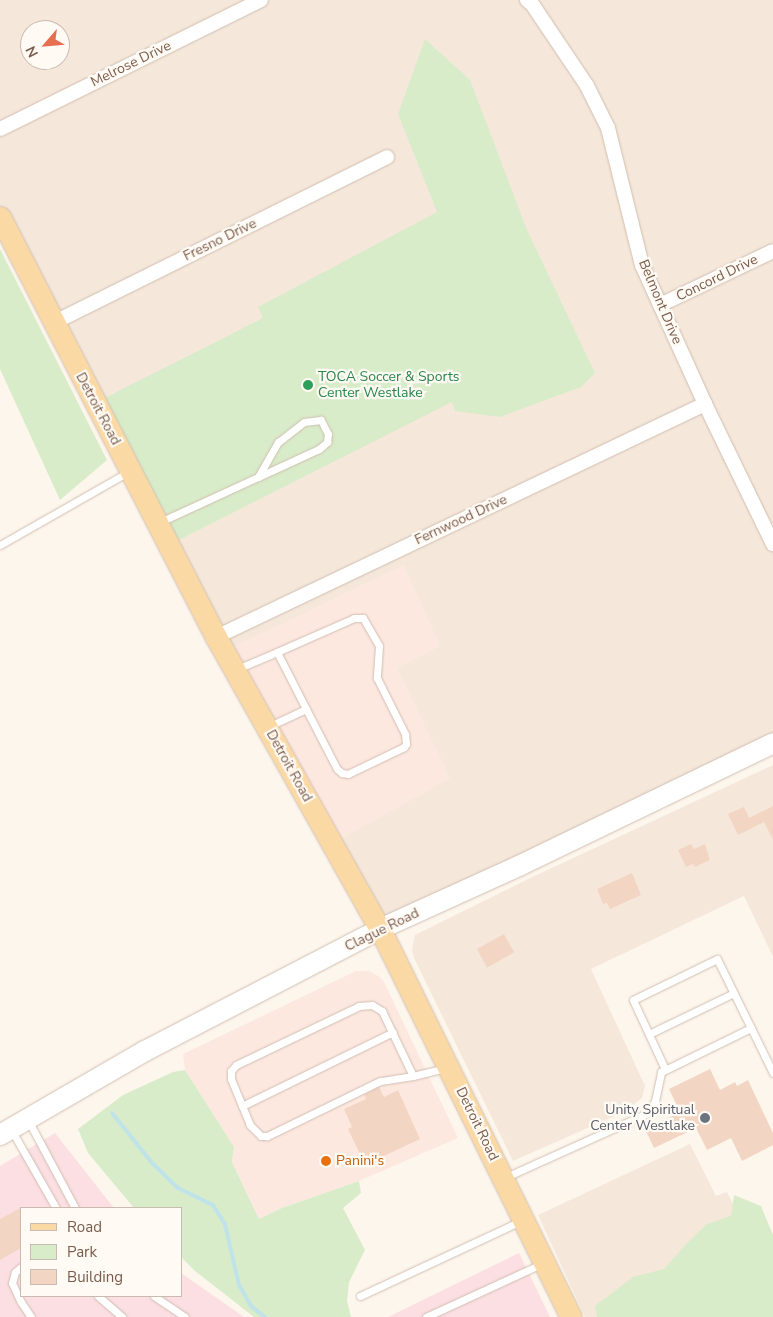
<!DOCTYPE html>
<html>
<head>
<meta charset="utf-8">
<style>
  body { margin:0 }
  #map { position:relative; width:773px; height:1317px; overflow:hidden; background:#fdf6ec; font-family:"Nunito Sans",sans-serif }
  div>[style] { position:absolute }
  .residential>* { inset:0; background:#f5e8da }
  .commercial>* { inset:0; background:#fde8e0 }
  .medical>* { inset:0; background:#fbdfe3 }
  .green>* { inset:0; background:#d8ecc9 }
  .stream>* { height:4px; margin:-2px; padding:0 2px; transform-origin:2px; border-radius:2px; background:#bfe3e8 }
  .building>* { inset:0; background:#f3d5c3; transform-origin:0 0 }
  .roads { filter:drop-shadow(0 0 1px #d1beb0) drop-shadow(0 0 1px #d1beb0) }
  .service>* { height:7px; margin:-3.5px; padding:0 3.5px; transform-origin:3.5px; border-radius:3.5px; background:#fff }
  .minor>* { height:14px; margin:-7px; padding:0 7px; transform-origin:7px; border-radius:7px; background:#fff }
  .secondary>* { height:20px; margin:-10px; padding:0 10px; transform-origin:10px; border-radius:10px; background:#fff }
  .primary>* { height:21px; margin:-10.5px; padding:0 10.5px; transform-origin:10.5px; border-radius:10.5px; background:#fbd9a5 }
  .dots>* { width:14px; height:14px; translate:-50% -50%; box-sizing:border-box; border:2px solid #fffaf3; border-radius:50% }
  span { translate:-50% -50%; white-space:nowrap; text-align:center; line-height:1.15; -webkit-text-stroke:4.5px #fffaf3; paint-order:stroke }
  .street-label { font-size:14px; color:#7a5c4d }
  .leisure-label { font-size:14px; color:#27864d }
  .left { translate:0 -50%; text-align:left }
  .worship-label { font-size:14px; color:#5b616d }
  .right { translate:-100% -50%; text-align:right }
  .food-label { font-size:14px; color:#c56008 }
  .legend { position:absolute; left:20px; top:1207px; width:162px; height:90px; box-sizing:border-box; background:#fffaf3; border:1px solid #cabbb1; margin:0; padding:6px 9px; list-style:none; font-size:15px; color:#7a5c4d }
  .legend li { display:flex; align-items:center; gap:10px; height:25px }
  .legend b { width:25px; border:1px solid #cabbb1 }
  .north { position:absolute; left:20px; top:20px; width:50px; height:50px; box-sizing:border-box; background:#fffaf3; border:1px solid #cabbb1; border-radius:50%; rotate:243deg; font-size:14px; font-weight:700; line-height:20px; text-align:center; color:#7a5c4d }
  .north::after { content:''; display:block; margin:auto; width:18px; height:22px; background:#e76f51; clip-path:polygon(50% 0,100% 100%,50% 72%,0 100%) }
</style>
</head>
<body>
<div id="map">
  <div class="residential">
    <div style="clip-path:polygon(evenodd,0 0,773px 0,773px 743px,380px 929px,0 217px,0 0,30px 30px,60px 30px,60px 60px,30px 60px,30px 30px)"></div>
    <div style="clip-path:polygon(773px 765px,773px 957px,744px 896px,591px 969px,645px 1086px,642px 1098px,626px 1111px,513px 1161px,414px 958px,412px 950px,415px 935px,526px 880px)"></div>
    <div style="clip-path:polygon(690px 1144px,716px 1196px,727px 1192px,773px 1286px,773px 1317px,585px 1317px,538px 1215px)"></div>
  </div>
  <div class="commercial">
    <div style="clip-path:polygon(404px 565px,440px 646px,397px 668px,450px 778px,332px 844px,225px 651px)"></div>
    <div style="clip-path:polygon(356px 971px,369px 971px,380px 977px,384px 982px,458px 1138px,359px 1181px,282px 1208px,259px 1219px,232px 1162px,234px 1147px,185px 1070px,183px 1054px)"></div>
  </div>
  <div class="medical">
    <div style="clip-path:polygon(55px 1133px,114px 1208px,21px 1208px,21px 1296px,181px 1296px,181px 1273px,244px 1317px,0 1317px,0 1166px)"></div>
    <div style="clip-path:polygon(519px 1253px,550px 1317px,388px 1317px)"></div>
  </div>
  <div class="green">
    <div style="clip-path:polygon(425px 39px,470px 80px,527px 230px,595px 373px,581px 387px,500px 417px,455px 411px,452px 402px,169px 545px,95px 403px,263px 318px,258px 307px,437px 212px,398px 114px)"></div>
    <div style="clip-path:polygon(0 249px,107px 460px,60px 500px,0 369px)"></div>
    <div style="clip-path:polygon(185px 1070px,234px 1147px,232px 1162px,259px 1219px,282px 1208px,359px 1181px,361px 1193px,343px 1208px,365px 1250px,349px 1282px,347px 1301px,351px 1317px,254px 1317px,195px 1271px,181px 1257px,181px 1208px,134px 1208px,88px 1153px,78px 1129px,123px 1095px,173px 1072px)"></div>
    <div style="clip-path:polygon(734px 1195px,761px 1206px,773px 1235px,773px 1317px,597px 1317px,595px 1306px,633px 1277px,664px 1269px,687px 1243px,707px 1224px,731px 1216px)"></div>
  </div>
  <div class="stream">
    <div style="left:112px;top:1113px;width:65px;rotate:51.2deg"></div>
    <div style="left:153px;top:1164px;width:35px;rotate:44deg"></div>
    <div style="left:178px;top:1188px;width:39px;rotate:26deg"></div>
    <div style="left:213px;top:1205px;width:22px;rotate:58deg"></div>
    <div style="left:225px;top:1224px;width:63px;rotate:77.1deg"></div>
    <div style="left:239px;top:1285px;width:24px;rotate:60deg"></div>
    <div style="left:251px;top:1306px;width:18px;rotate:38deg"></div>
  </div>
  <div class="building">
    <div style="clip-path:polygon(773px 806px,773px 840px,764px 822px,738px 835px,728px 814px,744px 807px,749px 818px)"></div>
    <div style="clip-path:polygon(691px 844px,694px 849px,705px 844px,710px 860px,695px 867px,693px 864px,686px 867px,678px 850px)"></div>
    <div style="clip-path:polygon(632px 873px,641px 895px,610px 909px,607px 903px,603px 904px,597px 889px)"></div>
    <div style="left:504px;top:934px;width:21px;height:31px;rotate:61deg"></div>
    <div style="clip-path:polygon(710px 1069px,720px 1090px,735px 1082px,737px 1086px,748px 1080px,773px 1133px,773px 1145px,742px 1161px,731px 1138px,707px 1150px,696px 1128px,654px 1148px,645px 1129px,680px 1112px,669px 1089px)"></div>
    <div style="clip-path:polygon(379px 1087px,384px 1097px,398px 1090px,420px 1139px,365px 1165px,348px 1129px,352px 1127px,344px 1109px,366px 1099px,364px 1095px)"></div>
    <div style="clip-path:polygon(21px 1208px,21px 1248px,0 1260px,0 1219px)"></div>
  </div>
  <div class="roads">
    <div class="service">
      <div style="left:160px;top:522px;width:108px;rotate:-24.7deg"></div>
      <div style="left:258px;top:477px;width:67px;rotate:-24.7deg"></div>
      <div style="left:319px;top:449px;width:11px;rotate:-41deg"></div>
      <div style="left:327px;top:442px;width:8px;rotate:-83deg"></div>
      <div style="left:328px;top:434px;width:16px;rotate:-117deg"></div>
      <div style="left:321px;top:420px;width:17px;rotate:173deg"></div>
      <div style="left:304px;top:422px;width:33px;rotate:142deg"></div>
      <div style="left:278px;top:442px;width:40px;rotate:119.7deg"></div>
      <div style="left:0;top:545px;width:147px;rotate:-29.7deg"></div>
      <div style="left:277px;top:652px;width:84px;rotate:-23.8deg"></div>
      <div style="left:354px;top:618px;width:9px"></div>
      <div style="left:363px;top:618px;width:32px;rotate:60deg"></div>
      <div style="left:379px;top:646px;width:32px;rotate:94deg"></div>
      <div style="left:377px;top:678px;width:63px;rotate:63.4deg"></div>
      <div style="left:405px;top:734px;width:10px;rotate:84deg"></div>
      <div style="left:406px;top:744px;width:4px;rotate:124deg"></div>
      <div style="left:404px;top:747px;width:62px;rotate:154.3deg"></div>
      <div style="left:348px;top:774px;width:6px;rotate:-171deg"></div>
      <div style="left:342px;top:773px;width:6px;rotate:-141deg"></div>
      <div style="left:337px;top:769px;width:68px;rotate:-117.3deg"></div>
      <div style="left:237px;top:669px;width:43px;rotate:-23deg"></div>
      <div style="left:277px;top:652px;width:64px;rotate:63deg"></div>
      <div style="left:306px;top:709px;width:40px;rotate:155deg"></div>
      <div style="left:751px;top:1028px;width:50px;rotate:63.9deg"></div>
      <div style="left:649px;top:1034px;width:94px;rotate:-25.8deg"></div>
      <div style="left:413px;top:1076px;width:33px;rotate:171deg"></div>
      <div style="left:380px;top:1081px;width:126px;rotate:154deg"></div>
      <div style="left:267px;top:1136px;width:6px;rotate:180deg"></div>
      <div style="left:261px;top:1136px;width:16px;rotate:-135deg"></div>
      <div style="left:250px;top:1125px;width:50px;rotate:-112.4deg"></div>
      <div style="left:231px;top:1079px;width:8px;rotate:-90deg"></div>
      <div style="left:231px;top:1071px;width:8px;rotate:-50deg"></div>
      <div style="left:236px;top:1065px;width:136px;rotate:-25.6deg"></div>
      <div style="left:359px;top:1006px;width:13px;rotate:-4deg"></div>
      <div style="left:372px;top:1005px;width:12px;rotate:31deg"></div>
      <div style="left:382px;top:1011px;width:72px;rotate:64.5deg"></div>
      <div style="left:413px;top:1076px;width:34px;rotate:-14deg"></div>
      <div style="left:242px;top:1106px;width:168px;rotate:-26.1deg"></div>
      <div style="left:28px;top:1120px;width:100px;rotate:61.9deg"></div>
      <div style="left:12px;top:1131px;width:89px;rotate:60.3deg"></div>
      <div style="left:506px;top:1177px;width:156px;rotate:-24.3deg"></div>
      <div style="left:648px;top:1113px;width:14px;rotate:-60deg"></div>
      <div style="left:655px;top:1101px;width:30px;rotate:-78deg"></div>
      <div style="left:661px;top:1072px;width:100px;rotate:-26.1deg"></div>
      <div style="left:751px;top:1028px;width:77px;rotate:-116.2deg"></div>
      <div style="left:717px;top:959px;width:93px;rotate:154deg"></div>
      <div style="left:633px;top:1000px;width:76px;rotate:65.1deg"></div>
      <div style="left:21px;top:1267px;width:8px;rotate:140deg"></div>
      <div style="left:15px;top:1272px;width:11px;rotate:105deg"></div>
      <div style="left:12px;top:1283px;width:21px;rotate:65deg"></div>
      <div style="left:21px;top:1302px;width:18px;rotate:56deg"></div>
      <div style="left:98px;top:1296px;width:32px;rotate:41deg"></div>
      <div style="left:154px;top:1296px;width:37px;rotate:34deg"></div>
      <div style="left:360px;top:1296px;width:178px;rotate:-25deg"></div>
      <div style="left:426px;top:1317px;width:127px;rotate:-24.7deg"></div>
    </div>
    <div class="minor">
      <div style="left:527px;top:0;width:6px;rotate:39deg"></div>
      <div style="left:532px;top:4px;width:99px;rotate:56.1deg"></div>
      <div style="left:587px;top:86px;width:47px;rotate:63.4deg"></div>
      <div style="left:608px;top:128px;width:141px;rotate:76.1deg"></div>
      <div style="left:642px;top:265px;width:153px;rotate:65.6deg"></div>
      <div style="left:705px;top:404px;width:156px;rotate:64.1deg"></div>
      <div style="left:0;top:129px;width:291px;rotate:-26.3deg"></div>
      <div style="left:660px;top:305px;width:125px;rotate:-25.5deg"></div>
      <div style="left:53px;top:323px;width:373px;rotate:-26.4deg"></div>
      <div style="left:216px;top:637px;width:542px;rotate:-25.48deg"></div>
    </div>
    <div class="secondary">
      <div style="left:0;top:1135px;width:168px;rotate:-30.1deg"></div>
      <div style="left:145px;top:1051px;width:265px;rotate:-27.4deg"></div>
      <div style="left:380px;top:929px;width:153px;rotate:-24.4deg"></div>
      <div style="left:519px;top:866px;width:282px;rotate:-25.8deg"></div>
    </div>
    <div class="primary">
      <div style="left:0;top:217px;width:472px;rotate:62.8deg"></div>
      <div style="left:216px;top:637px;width:335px;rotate:60.7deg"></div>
      <div style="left:380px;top:929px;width:432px;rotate:63.8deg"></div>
    </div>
  </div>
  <div class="dots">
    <div style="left:308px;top:385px;background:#2e9e5b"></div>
    <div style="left:705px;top:1118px;background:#6b7280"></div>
    <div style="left:326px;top:1161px;background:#e8710a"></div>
  </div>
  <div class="street-label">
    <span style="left:131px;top:64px;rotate:-26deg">Melrose Drive</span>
    <span style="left:220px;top:240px;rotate:-26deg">Fresno Drive</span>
    <span style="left:717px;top:278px;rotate:-26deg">Concord Drive</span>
    <span style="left:660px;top:302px;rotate:67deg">Belmont Drive</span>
    <span style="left:98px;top:409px;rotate:62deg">Detroit Road</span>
    <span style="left:461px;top:520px;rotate:-25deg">Fernwood Drive</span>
    <span style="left:289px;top:766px;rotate:61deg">Detroit Road</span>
    <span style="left:382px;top:930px;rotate:-26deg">Clague Road</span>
    <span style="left:477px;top:1124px;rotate:64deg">Detroit Road</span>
  </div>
  <div class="leisure-label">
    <span class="left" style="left:318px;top:385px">TOCA Soccer &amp; Sports<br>Center Westlake</span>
  </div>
  <div class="worship-label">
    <span class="right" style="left:695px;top:1118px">Unity Spiritual<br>Center Westlake</span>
  </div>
  <div class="food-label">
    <span class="left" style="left:336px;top:1161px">Panini's</span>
  </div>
  <ul class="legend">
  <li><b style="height:6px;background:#fbd9a5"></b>Road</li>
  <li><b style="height:14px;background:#d8ecc9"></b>Park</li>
  <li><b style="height:14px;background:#f3d5c3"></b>Building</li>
  </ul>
  <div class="north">N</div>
</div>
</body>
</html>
